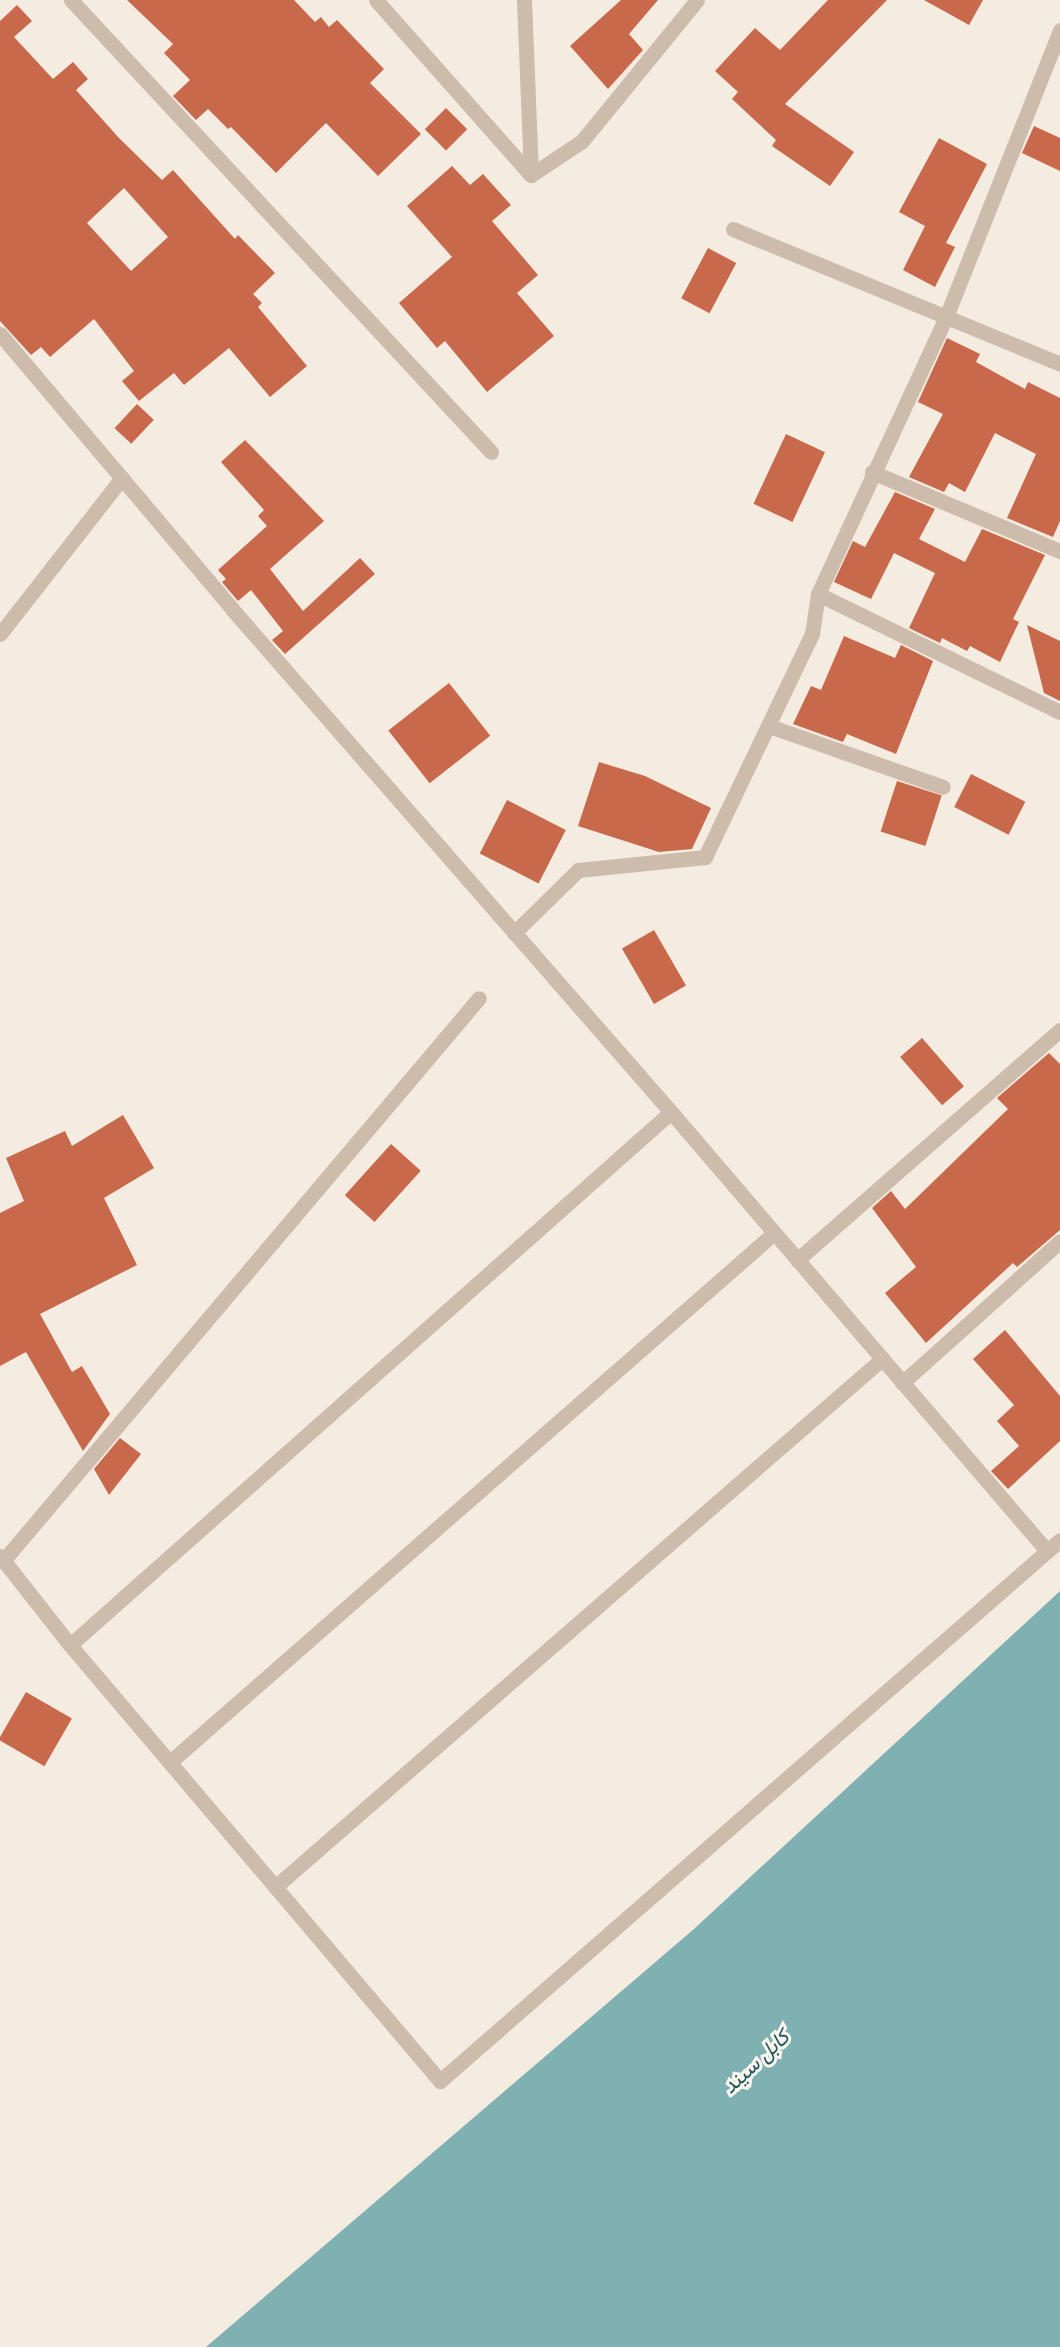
<!DOCTYPE html>
<html>
<head>
<meta charset="utf-8">
<style>
  body { margin:0 }
  #map { position:relative; width:1060px; height:2347px; overflow:hidden; background:#f4ebe1; font-family:"Exo 2",Vazirmatn,sans-serif }
  div>[style] { position:absolute }
  .water>* { inset:0; background:#7fb0b2 }
  .building>* { inset:0; background:#c8694b; transform-origin:0 0 }
  .minor>* { height:15px; margin:-7.5px; padding:0 7.5px; transform-origin:7.5px; border-radius:7.5px; background:#cdbbac }
  span { translate:-50% -50%; white-space:nowrap; text-align:center; line-height:1.15; -webkit-text-stroke:6px #fbf5ee; paint-order:stroke }
  .water-label { font-size:21px; color:#1f5a5e; font-style:italic }
</style>
</head>
<body>
<div id="map">
  <div class="water">
    <div style="clip-path:polygon(1060px 1591px,1060px 2347px,206px 2347px,694px 1929px)"></div>
  </div>
  <div class="building">
    <div style="clip-path:polygon(127px 0,294px 0,315px 22px,321px 17px,329px 27px,337px 20px,384px 69px,370px 83px,421px 134px,378px 176px,326px 123px,276px 173px,231px 127px,228px 129px,208px 109px,196px 120px,173px 96px,190px 80px,164px 53px,173px 44px)"></div>
    <div style="clip-path:polygon(621px 0,658px 0,629px 34px,643px 50px,608px 89px,570px 46px)"></div>
    <div style="clip-path:polygon(828px 0,887px 0,785px 104px,854px 152px,830px 186px,772px 146px,776px 140px,732px 99px,738px 92px,715px 71px,755px 28px,780px 50px)"></div>
    <div style="clip-path:polygon(924px 0,983px 0,969px 25px)"></div>
    <div style="clip-path:polygon(evenodd,17px 5px,32px 21px,14px 37px,53px 79px,73px 62px,88px 79px,76px 90px,119px 138px,162px 180px,173px 170px,235px 239px,238px 235px,275px 273px,253px 294px,262px 303px,258px 307px,307px 366px,270px 397px,229px 348px,184px 385px,174px 373px,139px 401px,122px 381px,134px 371px,94px 319px,50px 357px,41px 347px,31px 355px,0 321px,0 21px,17px 5px,124px 188px,168px 237px,131px 271px,87px 223px,124px 188px)"></div>
    <div style="left:446px;top:108px;width:30px;height:30px;rotate:45deg"></div>
    <div style="clip-path:polygon(1034px 126px,1060px 138px,1060px 171px,1022px 153px)"></div>
    <div style="clip-path:polygon(939px 138px,987px 164px,946px 243px,955px 247px,935px 287px,903px 270px,925px 226px,899px 212px)"></div>
    <div style="clip-path:polygon(452px 166px,470px 185px,483px 174px,511px 205px,492px 221px,538px 275px,517px 293px,554px 336px,487px 392px,445px 341px,437px 348px,399px 303px,452px 257px,407px 206px)"></div>
    <div style="left:708px;top:248px;width:32px;height:57px;rotate:28deg"></div>
    <div style="clip-path:polygon(947px 338px,980px 354px,976px 362px,1025px 389px,1028px 382px,1060px 398px,1060px 521px,1053px 537px,1007px 518px,1036px 454px,995px 433px,965px 492px,949px 483px,944px 492px,909px 477px,943px 414px,918px 402px)"></div>
    <div style="left:137px;top:404px;width:23px;height:33px;rotate:43deg"></div>
    <div style="left:786px;top:434px;width:43px;height:77px;rotate:25deg"></div>
    <div style="clip-path:polygon(245px 440px,324px 521px,270px 569px,303px 611px,360px 558px,375px 574px,285px 654px,272px 640px,283px 631px,251px 590px,238px 601px,222px 582px,226px 579px,218px 570px,267px 526px,258px 516px,264px 510px,221px 462px)"></div>
    <div style="clip-path:polygon(895px 492px,935px 509px,919px 539px,965px 562px,982px 529px,1045px 555px,1013px 619px,1019px 622px,1000px 662px,970px 646px,967px 651px,942px 638px,940px 643px,909px 628px,935px 573px,894px 553px,871px 599px,834px 582px,853px 541px,865px 547px)"></div>
    <div style="clip-path:polygon(1027px 625px,1060px 641px,1060px 701px,1044px 693px)"></div>
    <div style="clip-path:polygon(844px 636px,895px 658px,901px 645px,933px 661px,896px 754px,847px 734px,843px 742px,793px 724px,811px 686px,821px 690px)"></div>
    <div style="left:449px;top:683px;width:67px;height:77px;rotate:52deg"></div>
    <div style="clip-path:polygon(599px 762px,645px 776px,711px 808px,692px 849px,659px 852px,578px 826px)"></div>
    <div style="left:971px;top:774px;width:61px;height:37px;rotate:27deg"></div>
    <div style="left:897px;top:781px;width:47px;height:53px;rotate:18deg"></div>
    <div style="left:507px;top:800px;width:66px;height:60px;rotate:27deg"></div>
    <div style="left:654px;top:930px;width:64px;height:37px;rotate:60deg"></div>
    <div style="left:922px;top:1038px;width:64px;height:29px;rotate:49deg"></div>
    <div style="clip-path:polygon(1049px 1053px,1060px 1064px,1060px 1230px,1017px 1267px,1013px 1263px,926px 1343px,885px 1293px,916px 1267px,872px 1208px,891px 1191px,905px 1209px,1008px 1109px,997px 1098px)"></div>
    <div style="clip-path:polygon(123px 1115px,154px 1168px,104px 1198px,137px 1265px,40px 1314px,72px 1372px,82px 1366px,110px 1414px,83px 1451px,26px 1352px,0 1366px,0 1213px,24px 1201px,6px 1158px,65px 1131px,72px 1146px)"></div>
    <div style="left:391px;top:1144px;width:40px;height:69px;rotate:42deg"></div>
    <div style="clip-path:polygon(1005px 1330px,1060px 1396px,1060px 1441px,1008px 1489px,991px 1471px,1019px 1446px,997px 1421px,1014px 1405px,973px 1359px)"></div>
    <div style="clip-path:polygon(120px 1438px,141px 1454px,109px 1495px,94px 1469px)"></div>
    <div style="left:26px;top:1692px;width:53px;height:55px;rotate:30deg"></div>
  </div>
  <div class="minor">
    <div style="left:71px;top:0;width:617px;rotate:47.1deg"></div>
    <div style="left:376px;top:0;width:234px;rotate:48.5deg"></div>
    <div style="left:524px;top:0;width:175px;rotate:87.7deg"></div>
    <div style="left:531px;top:175px;width:61px;rotate:-33.7deg"></div>
    <div style="left:582px;top:141px;width:182px;rotate:-50.8deg"></div>
    <div style="left:733px;top:229px;width:354px;rotate:22.4deg"></div>
    <div style="left:0;top:334px;width:360px;rotate:49.8deg"></div>
    <div style="left:232px;top:609px;width:668px;rotate:48.89deg"></div>
    <div style="left:671px;top:1112px;width:578px;rotate:49.42deg"></div>
    <div style="left:872px;top:472px;width:204px;rotate:22.8deg"></div>
    <div style="left:818px;top:594px;width:269px;rotate:26deg"></div>
    <div style="left:0;top:634px;width:198px;rotate:-52deg"></div>
    <div style="left:769px;top:726px;width:184px;rotate:19.3deg"></div>
    <div style="left:514px;top:933px;width:90px;rotate:-44.5deg"></div>
    <div style="left:578px;top:870px;width:128px;rotate:-5.8deg"></div>
    <div style="left:705px;top:857px;width:247px;rotate:-64.4deg"></div>
    <div style="left:812px;top:634px;width:40px;rotate:-81.5deg"></div>
    <div style="left:818px;top:594px;width:305px;rotate:-65.2deg"></div>
    <div style="left:946px;top:317px;width:309px;rotate:-68.3deg"></div>
    <div style="left:797px;top:1260px;width:349px;rotate:-41.2deg"></div>
    <div style="left:902px;top:1383px;width:212px;rotate:-41.9deg"></div>
    <div style="left:0;top:1556px;width:113px;rotate:51.8deg"></div>
    <div style="left:70px;top:1645px;width:572px;rotate:49.68deg"></div>
    <div style="left:440px;top:2081px;width:823px;rotate:-41.11deg"></div>
    <div style="left:3px;top:1561px;width:737px;rotate:-49.79deg"></div>
    <div style="left:70px;top:1645px;width:803px;rotate:-41.57deg"></div>
    <div style="left:170px;top:1762px;width:803px;rotate:-41.21deg"></div>
    <div style="left:275px;top:1887px;width:805px;rotate:-41.02deg"></div>
  </div>
  <div class="water-label">
    <span style="left:755px;top:2061px;rotate:-43deg">کابل سيند</span>
  </div>
</div>
</body>
</html>
